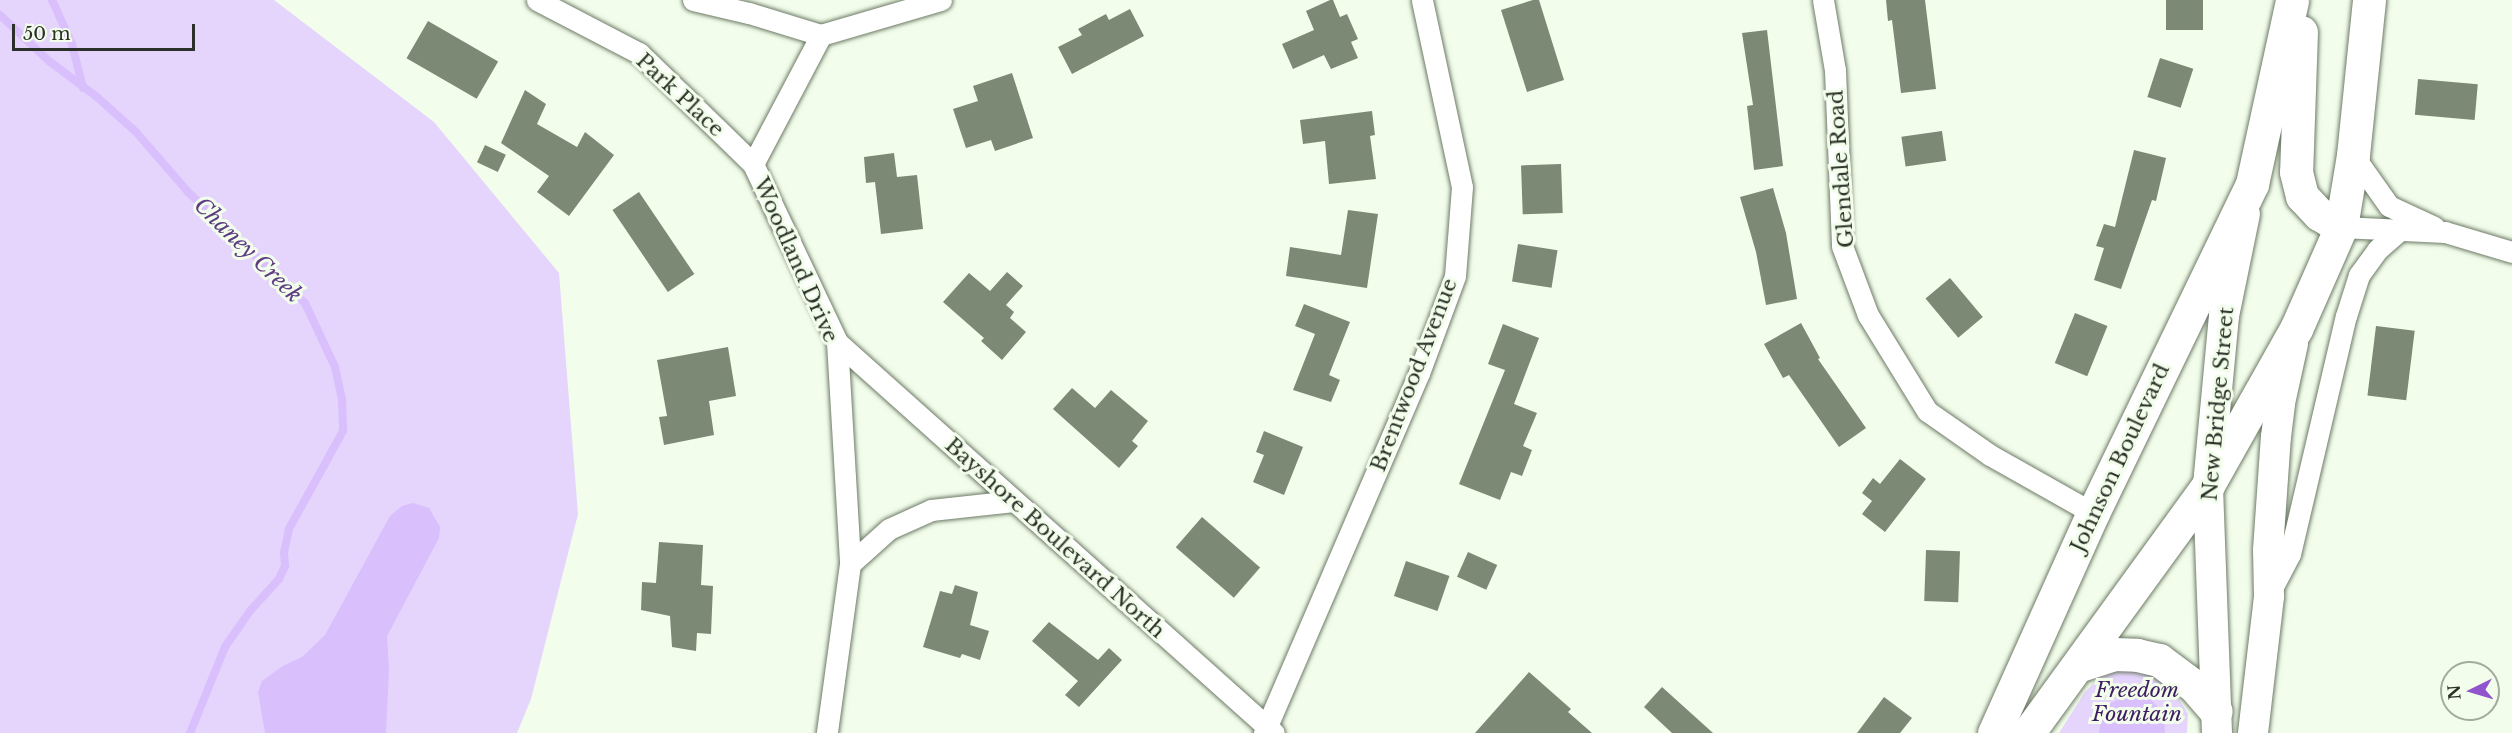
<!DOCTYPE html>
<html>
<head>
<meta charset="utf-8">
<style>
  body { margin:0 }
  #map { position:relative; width:2512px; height:733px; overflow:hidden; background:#f2feeb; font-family:"Libre Baskerville",serif }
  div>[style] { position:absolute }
  .green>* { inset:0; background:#e5d5fc }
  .water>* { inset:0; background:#d9bffc }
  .stream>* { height:8px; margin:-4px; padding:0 4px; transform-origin:4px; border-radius:4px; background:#d9bffc }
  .building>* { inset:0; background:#7c8974; transform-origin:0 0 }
  .roads { filter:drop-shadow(0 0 2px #6d7a66) drop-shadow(0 0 2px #6d7a66) }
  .minor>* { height:21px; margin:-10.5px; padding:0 10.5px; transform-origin:10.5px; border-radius:10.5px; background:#fff }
  .secondary>* { height:30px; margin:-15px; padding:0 15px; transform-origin:15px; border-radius:15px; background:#fff }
  .primary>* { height:33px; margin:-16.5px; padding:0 16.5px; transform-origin:16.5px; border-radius:16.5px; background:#fff }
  span { translate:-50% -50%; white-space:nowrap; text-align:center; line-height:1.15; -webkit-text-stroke:6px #f2feeb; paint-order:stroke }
  .street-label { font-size:21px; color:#2b3128 }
  .park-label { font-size:21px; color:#3f1c61; font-style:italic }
  .water-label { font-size:22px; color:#5e3c83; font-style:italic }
  .north { position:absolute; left:2440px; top:661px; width:60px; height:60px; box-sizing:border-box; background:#f2feeb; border:2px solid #a2ac9d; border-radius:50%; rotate:265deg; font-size:16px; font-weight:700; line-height:24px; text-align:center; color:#2b3128 }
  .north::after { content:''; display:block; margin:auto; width:21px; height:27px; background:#9055cc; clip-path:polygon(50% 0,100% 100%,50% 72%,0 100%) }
  .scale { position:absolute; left:12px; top:24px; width:183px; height:27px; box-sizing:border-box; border:3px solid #2b3128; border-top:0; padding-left:8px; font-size:18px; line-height:21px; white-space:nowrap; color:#2b3128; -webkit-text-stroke:4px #f2feeb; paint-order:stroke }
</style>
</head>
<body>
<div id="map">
  <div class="green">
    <div style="clip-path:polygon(0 0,274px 0,434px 122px,559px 273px,578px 514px,531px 699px,517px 733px,0 733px)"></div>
    <div style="clip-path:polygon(2128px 670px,2151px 673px,2172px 688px,2188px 714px,2187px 733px,2059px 733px,2085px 692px,2098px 679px,2113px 672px)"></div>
  </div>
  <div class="water">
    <div style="clip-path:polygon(413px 503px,429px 508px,440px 527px,439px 538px,387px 636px,389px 669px,386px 733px,265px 733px,258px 692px,262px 681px,283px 666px,302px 657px,325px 635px,390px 516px,402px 506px)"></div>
    <div style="clip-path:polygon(2129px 695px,2151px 700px,2159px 708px,2164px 718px,2165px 733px,2099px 733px,2102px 714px,2108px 704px)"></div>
  </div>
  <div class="stream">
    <div style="left:52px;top:0;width:48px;rotate:65.6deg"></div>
    <div style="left:72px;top:44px;width:45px;rotate:76deg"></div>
    <div style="left:0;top:15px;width:67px;rotate:43.2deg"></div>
    <div style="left:49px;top:61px;width:60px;rotate:36.9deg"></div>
    <div style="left:97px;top:97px;width:52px;rotate:41.9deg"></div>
    <div style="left:136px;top:132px;width:79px;rotate:49.1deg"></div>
    <div style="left:188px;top:192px;width:161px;rotate:43.5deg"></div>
    <div style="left:305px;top:303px;width:71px;rotate:64.9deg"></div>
    <div style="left:335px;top:367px;width:33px;rotate:78deg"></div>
    <div style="left:342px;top:399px;width:32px;rotate:88deg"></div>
    <div style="left:343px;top:431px;width:112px;rotate:118.9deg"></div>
    <div style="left:289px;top:529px;width:24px;rotate:102deg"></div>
    <div style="left:284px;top:552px;width:14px;rotate:86deg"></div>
    <div style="left:285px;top:566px;width:14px;rotate:115deg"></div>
    <div style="left:279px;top:579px;width:43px;rotate:132.2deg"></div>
    <div style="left:250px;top:611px;width:44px;rotate:124.8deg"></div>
    <div style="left:225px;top:647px;width:93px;rotate:112.1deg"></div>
  </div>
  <div class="building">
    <div style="clip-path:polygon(1330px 0,1333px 0,1340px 17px,1347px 14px,1358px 39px,1351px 42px,1358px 58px,1331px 69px,1324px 55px,1293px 69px,1282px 44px,1314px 30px,1306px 11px)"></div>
    <div style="clip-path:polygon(1533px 0,1539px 0,1564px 80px,1527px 92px,1501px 10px)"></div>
    <div style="clip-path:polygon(1886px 0,1925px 0,1936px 89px,1901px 93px,1892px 20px,1888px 21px)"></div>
    <div style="left:2166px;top:0;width:37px;height:30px"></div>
    <div style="clip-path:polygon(1130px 9px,1144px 36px,1072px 74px,1058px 47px,1082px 35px,1078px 29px,1106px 14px,1109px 20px)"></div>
    <div style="left:428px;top:21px;width:81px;height:43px;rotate:30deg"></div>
    <div style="clip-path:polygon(1767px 30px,1783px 166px,1754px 170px,1747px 106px,1753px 105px,1742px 33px)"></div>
    <div style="left:2160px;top:58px;width:35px;height:41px;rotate:18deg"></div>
    <div style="clip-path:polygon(1012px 73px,1033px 138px,995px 151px,991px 140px,966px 148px,953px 109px,978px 101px,973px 86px)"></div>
    <div style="left:2418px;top:79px;width:60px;height:36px;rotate:5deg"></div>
    <div style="clip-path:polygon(525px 90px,546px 104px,537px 124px,577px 147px,585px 132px,614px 155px,569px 216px,537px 192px,549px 176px,501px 143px)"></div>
    <div style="clip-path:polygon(1372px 111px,1375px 135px,1370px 136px,1376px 179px,1329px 184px,1325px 141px,1303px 144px,1300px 120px)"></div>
    <div style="left:1942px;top:131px;width:30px;height:41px;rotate:82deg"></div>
    <div style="left:485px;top:145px;width:23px;height:19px;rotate:25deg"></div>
    <div style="clip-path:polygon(2134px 150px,2166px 158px,2156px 201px,2152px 200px,2121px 289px,2094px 280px,2104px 248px,2096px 246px,2104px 224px,2115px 227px)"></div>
    <div style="clip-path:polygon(894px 153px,897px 177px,917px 175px,923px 229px,881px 234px,875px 182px,866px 183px,864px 157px)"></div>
    <div style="left:1561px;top:164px;width:49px;height:40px;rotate:88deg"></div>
    <div style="clip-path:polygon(1773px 188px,1786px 233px,1797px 299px,1766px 305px,1756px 252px,1740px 197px)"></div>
    <div style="left:639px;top:192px;width:99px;height:32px;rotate:56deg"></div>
    <div style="clip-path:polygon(1348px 210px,1378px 214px,1367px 288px,1286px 276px,1290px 247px,1341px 255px)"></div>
    <div style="left:1518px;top:244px;width:40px;height:38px;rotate:9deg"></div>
    <div style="clip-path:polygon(1007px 272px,1023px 286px,1006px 305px,1014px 312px,1010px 318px,1026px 332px,1002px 360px,981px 341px,984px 338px,943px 302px,969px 273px,990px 291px)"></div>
    <div style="left:1950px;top:278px;width:51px;height:32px;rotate:50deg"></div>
    <div style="clip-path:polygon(1304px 304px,1350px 322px,1329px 375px,1340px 380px,1331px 402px,1293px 390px,1315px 334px,1295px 326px)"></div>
    <div style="left:2075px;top:313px;width:35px;height:54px;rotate:22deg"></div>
    <div style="clip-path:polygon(1801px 323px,1820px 358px,1818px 359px,1866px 428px,1839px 447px,1789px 375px,1783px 378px,1764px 344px)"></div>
    <div style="clip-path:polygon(1503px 324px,1539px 338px,1514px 404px,1537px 413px,1523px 446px,1532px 450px,1522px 476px,1511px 472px,1500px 500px,1459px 484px,1505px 370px,1488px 364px)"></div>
    <div style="left:2376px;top:326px;width:39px;height:70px;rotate:7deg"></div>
    <div style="clip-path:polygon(728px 347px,736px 396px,709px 401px,714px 435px,664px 445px,659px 417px,667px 416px,657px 360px)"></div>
    <div style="clip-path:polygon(1072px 388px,1095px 408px,1111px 390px,1148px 421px,1132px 441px,1138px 446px,1119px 468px,1053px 409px)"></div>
    <div style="clip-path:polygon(1264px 431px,1303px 447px,1284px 495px,1253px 482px,1264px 455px,1256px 452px)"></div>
    <div style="clip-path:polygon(1900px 459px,1926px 479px,1885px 532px,1862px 514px,1872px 501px,1862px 493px,1873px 478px,1880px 484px)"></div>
    <div style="left:1202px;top:517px;width:77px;height:40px;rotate:41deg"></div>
    <div style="clip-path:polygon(659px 542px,703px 545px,701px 585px,713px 586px,711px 634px,697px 633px,696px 651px,672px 647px,670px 616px,641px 610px,642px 582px,656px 583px)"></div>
    <div style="left:1926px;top:550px;width:34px;height:51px;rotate:2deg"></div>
    <div style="left:1468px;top:552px;width:32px;height:27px;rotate:24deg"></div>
    <div style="left:1406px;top:561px;width:46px;height:37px;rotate:19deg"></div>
    <div style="clip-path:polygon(955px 585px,978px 592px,970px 625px,989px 631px,980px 660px,962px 654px,960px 658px,923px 647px,940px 591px,952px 594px)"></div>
    <div style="clip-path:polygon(1049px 622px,1098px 660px,1109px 648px,1122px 660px,1079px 707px,1065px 695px,1078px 681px,1032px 641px)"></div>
    <div style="clip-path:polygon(1529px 672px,1571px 709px,1568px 712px,1592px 733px,1475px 733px)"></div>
    <div style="clip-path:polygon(1662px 687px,1713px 733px,1672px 733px,1644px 707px)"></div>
    <div style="clip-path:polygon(1884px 697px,1912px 718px,1900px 733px,1857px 733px)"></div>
  </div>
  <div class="roads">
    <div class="minor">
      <div style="left:537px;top:0;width:115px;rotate:27.5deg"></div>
      <div style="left:639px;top:53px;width:159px;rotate:44.2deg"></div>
      <div style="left:753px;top:164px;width:197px;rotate:64.7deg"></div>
      <div style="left:837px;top:342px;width:222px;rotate:86.6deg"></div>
      <div style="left:850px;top:564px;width:171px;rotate:97.8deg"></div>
      <div style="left:693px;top:0;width:57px;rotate:13.1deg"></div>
      <div style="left:749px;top:13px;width:75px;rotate:17deg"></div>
      <div style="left:1823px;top:0;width:71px;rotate:80.3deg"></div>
      <div style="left:1835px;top:70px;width:176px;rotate:87.7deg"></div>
      <div style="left:1842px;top:246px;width:74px;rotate:69.4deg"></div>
      <div style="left:1868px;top:315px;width:113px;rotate:58.4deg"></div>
      <div style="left:1927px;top:411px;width:77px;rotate:34.9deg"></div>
      <div style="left:1990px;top:455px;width:118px;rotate:29.4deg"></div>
      <div style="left:2353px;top:155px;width:62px;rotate:54.8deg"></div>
      <div style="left:2389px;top:206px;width:50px;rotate:25deg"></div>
      <div style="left:753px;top:164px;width:146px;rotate:-62.2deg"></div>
      <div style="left:821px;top:35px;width:125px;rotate:-16.3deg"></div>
      <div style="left:2341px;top:227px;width:104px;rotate:2.8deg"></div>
      <div style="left:2445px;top:232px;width:70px;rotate:16.6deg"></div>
      <div style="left:837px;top:342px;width:586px;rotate:41.82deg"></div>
      <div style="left:850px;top:564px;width:52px;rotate:-41.9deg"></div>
      <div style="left:889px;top:529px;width:46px;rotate:-24.3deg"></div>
      <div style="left:931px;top:510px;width:83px;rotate:-6.2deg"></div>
      <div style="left:2270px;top:592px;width:43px;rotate:-62.2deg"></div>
      <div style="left:2290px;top:554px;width:244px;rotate:-76.8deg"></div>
      <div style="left:2346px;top:316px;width:43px;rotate:-72.4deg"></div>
      <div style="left:2359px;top:275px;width:32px;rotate:-54deg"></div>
      <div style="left:2378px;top:249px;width:30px;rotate:-41deg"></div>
      <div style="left:1264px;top:733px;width:392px;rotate:-66.7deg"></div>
      <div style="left:1419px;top:373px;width:103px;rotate:-69.6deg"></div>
      <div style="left:1455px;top:276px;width:89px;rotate:-85.5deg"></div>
      <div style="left:1462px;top:187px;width:191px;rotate:-102.1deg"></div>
    </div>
    <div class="secondary">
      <div style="left:2217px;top:733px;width:248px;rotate:-92.1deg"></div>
      <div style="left:2208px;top:485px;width:170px;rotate:-84.6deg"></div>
      <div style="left:2224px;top:316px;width:104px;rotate:-78.4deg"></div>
      <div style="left:2253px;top:733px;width:138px;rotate:-83.3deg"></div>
      <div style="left:2269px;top:596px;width:46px;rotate:-91.2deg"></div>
      <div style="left:2268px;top:550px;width:113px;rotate:-86deg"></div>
      <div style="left:2276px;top:437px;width:34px;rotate:-83deg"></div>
      <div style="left:2280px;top:403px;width:60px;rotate:-77.6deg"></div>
    </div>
    <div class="primary">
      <div style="left:2301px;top:32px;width:140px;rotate:92deg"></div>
      <div style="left:2296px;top:172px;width:25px;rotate:76deg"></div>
      <div style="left:2302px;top:196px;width:25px;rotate:47deg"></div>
      <div style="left:2319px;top:214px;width:26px;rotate:31deg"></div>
      <div style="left:2080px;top:665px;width:35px;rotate:-18deg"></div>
      <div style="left:2113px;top:654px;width:24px;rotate:2deg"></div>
      <div style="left:2137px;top:655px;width:23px;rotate:13deg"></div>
      <div style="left:2159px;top:660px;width:44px;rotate:36.6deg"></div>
      <div style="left:2194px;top:686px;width:33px;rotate:49deg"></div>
      <div style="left:1994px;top:733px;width:241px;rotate:-65.8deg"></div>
      <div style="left:2093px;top:513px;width:365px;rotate:-64.2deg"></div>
      <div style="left:2252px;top:184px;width:188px;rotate:-77.7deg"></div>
      <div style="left:2028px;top:733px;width:306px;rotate:-54deg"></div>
      <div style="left:2208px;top:485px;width:179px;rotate:-60.6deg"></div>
      <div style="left:2296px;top:329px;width:111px;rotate:-66.2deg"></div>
      <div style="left:2341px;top:227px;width:73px;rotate:-80.5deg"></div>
      <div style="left:2353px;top:155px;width:156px;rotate:-84.1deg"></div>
    </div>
  </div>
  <div class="street-label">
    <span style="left:680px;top:95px;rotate:43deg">Park Place</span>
    <span style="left:1841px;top:169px;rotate:-94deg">Glendale Road</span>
    <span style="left:796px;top:260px;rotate:66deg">Woodland Drive</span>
    <span style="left:1414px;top:375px;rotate:-69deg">Brentwood Avenue</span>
    <span style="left:2218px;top:404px;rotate:-85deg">New Bridge Street</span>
    <span style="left:2120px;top:458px;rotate:-65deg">Johnson Boulevard</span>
    <span style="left:1055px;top:538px;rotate:42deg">Bayshore Boulevard North</span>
  </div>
  <div class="park-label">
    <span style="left:2137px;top:702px">Freedom<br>Fountain</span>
  </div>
  <div class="water-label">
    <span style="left:248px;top:250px;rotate:44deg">Chaney Creek</span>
  </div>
  <div class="north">N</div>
  <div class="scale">50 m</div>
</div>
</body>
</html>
